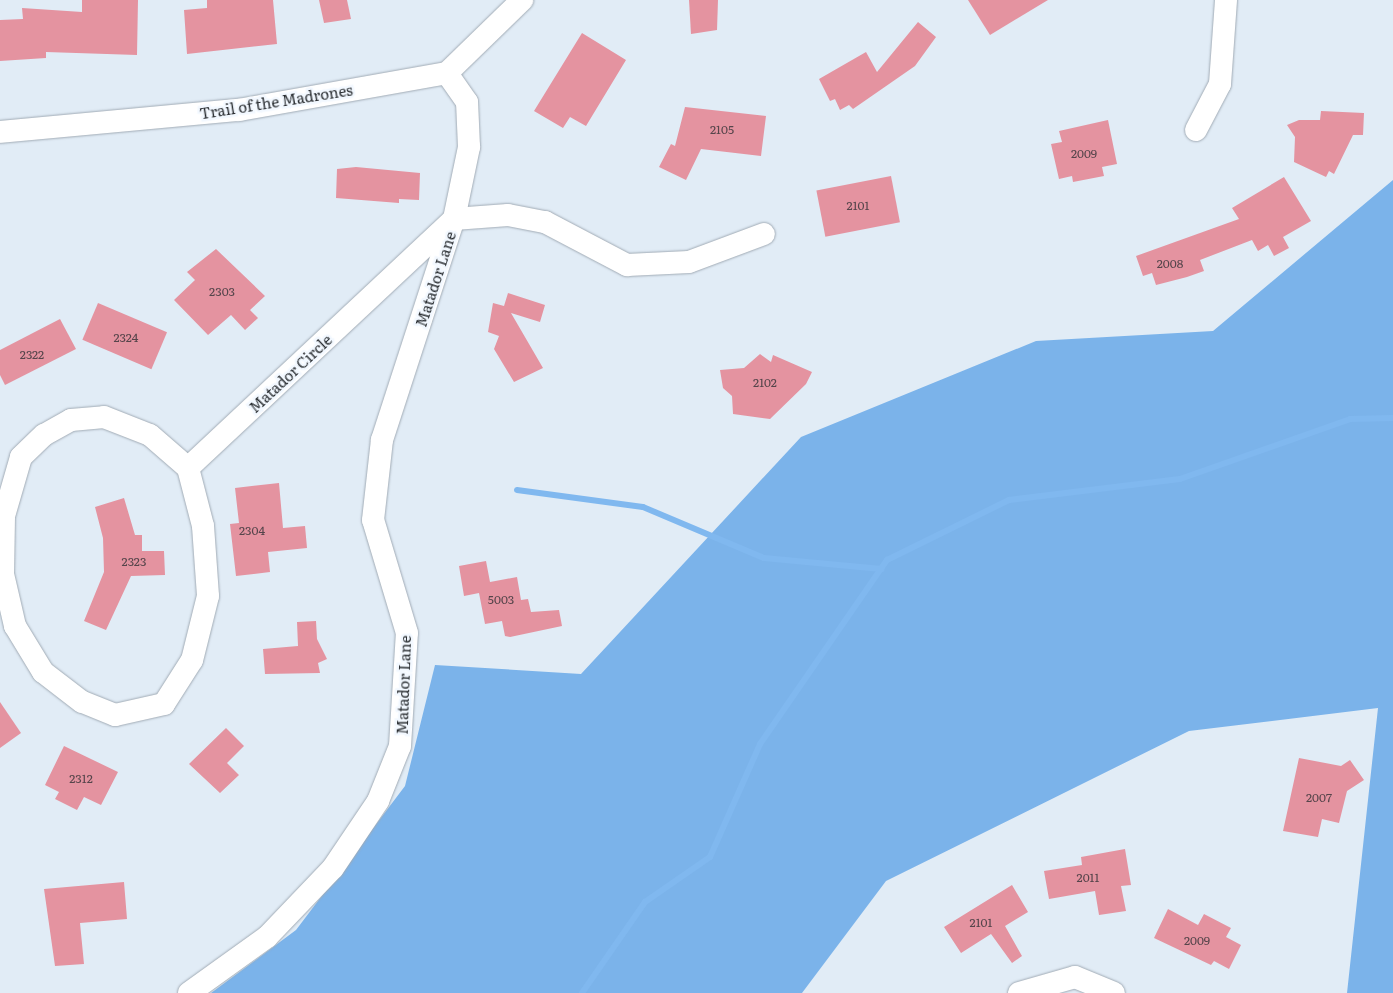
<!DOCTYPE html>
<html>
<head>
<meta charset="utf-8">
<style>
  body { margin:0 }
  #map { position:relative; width:1393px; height:993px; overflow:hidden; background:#e1ecf6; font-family:Literata,serif }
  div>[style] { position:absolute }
  .forest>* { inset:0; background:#7bb3ea }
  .stream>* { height:6px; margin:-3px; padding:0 3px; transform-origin:3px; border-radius:3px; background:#80b8ef }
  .building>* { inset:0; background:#e493a0; transform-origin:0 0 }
  .roads { filter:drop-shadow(0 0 1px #a1abb5) drop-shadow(0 0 1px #a1abb5) }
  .street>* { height:22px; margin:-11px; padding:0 11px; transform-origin:11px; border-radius:11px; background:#fff }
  span { translate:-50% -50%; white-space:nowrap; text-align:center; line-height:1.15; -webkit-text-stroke:5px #f2f8ff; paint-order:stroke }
  .number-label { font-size:12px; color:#56454b }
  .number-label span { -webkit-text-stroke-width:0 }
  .street-label { font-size:15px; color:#272b2f }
</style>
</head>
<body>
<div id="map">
  <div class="forest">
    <div style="clip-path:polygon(1393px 180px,1393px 993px,1347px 993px,1378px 708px,1189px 731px,886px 881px,802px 993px,211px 993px,296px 930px,405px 786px,435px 665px,581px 674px,801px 437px,1036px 341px,1213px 331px)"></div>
  </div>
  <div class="stream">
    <div style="left:517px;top:490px;width:127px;rotate:7.7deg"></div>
    <div style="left:643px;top:507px;width:131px;rotate:22.9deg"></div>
    <div style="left:764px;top:558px;width:118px;rotate:5.4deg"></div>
    <div style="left:582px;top:993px;width:111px;rotate:-55.3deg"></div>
    <div style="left:645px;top:902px;width:79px;rotate:-34.7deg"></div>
    <div style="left:710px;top:857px;width:124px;rotate:-66.1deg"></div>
    <div style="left:760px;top:744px;width:224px;rotate:-55.4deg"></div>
    <div style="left:887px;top:560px;width:136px;rotate:-26.2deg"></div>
    <div style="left:1009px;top:500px;width:172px;rotate:-7deg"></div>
    <div style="left:1180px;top:479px;width:180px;rotate:-19.4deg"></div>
    <div style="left:1350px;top:419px;width:43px;rotate:-1.3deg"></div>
  </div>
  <div class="building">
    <div style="clip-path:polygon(82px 0,138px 0,137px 55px,46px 52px,46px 58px,0 61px,0 20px,23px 19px,22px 8px,82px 12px)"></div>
    <div style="clip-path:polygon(207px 0,273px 0,277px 44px,187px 54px,184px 10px,207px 8px)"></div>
    <div style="clip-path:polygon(319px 0,347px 0,351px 19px,324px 23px)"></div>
    <div style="clip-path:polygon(689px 0,718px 0,717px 30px,691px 34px)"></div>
    <div style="clip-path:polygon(968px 0,1048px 0,990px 35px)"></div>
    <div style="clip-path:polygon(918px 22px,936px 37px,915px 66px,853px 109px,849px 105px,840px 110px,835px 99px,830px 101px,819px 79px,866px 52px,877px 72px)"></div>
    <div style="clip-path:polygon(582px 33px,626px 60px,586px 126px,570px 117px,563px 128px,534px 111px)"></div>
    <div style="clip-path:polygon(685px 107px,766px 116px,761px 156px,701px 149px,686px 180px,659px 167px,671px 144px,675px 146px)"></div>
    <div style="clip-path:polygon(1321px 111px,1364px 113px,1363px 135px,1353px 135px,1334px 174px,1329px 171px,1326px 177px,1294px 162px,1295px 137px,1287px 125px,1299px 120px,1320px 120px)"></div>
    <div style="clip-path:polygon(1108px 120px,1117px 164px,1102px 167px,1104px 176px,1073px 182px,1072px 176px,1059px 179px,1051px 144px,1062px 142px,1059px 131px)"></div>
    <div style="clip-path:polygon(356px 167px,420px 173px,419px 200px,399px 199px,399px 203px,336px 198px,337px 169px)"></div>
    <div style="left:891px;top:176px;width:47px;height:76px;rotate:79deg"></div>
    <div style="clip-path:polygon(1284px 177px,1311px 221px,1283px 237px,1289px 248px,1274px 256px,1268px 245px,1258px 251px,1252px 240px,1200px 260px,1204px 271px,1187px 277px,1156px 285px,1152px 273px,1143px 276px,1136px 256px,1239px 219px,1232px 208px)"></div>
    <div style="clip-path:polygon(216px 249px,265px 296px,250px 310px,258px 318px,245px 330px,231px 315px,208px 335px,174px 300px,195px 280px,187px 272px)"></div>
    <div style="clip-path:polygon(508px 293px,545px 305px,540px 322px,511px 313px,543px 368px,514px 382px,494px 349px,499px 336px,488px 332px,493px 303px,504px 306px)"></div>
    <div style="left:98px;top:303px;width:75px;height:40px;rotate:23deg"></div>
    <div style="clip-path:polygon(60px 319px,76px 349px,5px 385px,0 375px,0 350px)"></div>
    <div style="clip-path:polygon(760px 354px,771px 362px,773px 355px,812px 372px,806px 384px,770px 419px,733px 414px,732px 396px,723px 388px,720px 370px,744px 368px)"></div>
    <div style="clip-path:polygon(279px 483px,283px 528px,305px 526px,307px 548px,268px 552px,270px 572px,236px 576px,230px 524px,239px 523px,235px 488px)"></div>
    <div style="clip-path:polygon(124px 498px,135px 535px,142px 535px,142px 551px,164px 551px,165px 575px,131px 576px,106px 630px,84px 621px,104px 572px,103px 538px,95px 507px)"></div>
    <div style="clip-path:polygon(486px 561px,490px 582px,517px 577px,521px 600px,528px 599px,531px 612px,559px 610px,562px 626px,510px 637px,505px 636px,502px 621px,485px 624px,479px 593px,464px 596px,459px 566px)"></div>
    <div style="clip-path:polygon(316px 621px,317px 639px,327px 659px,318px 663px,320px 673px,265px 674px,263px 649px,298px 646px,297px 622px)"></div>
    <div style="clip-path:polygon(0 702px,21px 733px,0 748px)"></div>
    <div style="clip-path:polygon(226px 728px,244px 746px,227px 763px,239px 775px,220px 793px,189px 764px)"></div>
    <div style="clip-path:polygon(64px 746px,118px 772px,101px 805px,84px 797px,77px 810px,55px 799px,59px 792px,45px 785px)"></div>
    <div style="clip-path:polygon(1299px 758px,1341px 766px,1350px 760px,1364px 780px,1347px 791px,1339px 823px,1322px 819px,1318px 837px,1283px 831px)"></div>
    <div style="clip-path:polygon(1125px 849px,1131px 885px,1121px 886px,1126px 911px,1099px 915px,1095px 891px,1049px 899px,1044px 871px,1082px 865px,1081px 857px)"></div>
    <div style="clip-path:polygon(124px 882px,127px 919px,80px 923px,84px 964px,55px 966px,44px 889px)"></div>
    <div style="clip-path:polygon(1012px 885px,1028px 912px,1005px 926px,1022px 956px,1012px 963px,991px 934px,961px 953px,944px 927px)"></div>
    <div style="clip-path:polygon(1168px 909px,1198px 925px,1204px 914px,1231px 928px,1226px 937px,1241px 945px,1229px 969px,1214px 961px,1211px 965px,1154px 938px)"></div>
  </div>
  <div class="roads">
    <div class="street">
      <div style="left:1196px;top:130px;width:52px;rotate:-62.4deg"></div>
      <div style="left:1220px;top:84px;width:84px;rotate:-85.9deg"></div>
      <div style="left:0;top:132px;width:240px;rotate:-5.3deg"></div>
      <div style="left:239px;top:110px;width:211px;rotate:-10.1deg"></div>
      <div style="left:447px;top:73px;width:105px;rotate:-44.2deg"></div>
      <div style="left:104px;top:417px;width:49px;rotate:21.4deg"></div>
      <div style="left:150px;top:435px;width:50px;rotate:41deg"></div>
      <div style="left:188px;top:468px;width:60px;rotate:75.5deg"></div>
      <div style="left:203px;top:526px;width:70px;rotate:85.9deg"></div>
      <div style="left:208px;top:596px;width:66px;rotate:104deg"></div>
      <div style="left:192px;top:660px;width:52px;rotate:122.5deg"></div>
      <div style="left:164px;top:704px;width:50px;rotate:167.3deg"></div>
      <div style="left:115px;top:715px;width:35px;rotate:-158deg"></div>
      <div style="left:82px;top:702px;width:49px;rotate:-142.4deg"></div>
      <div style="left:43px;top:672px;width:54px;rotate:-121.3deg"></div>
      <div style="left:15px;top:626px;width:53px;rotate:-103deg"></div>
      <div style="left:3px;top:574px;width:58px;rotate:-89deg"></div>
      <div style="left:4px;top:516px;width:61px;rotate:-73.9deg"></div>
      <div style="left:21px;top:457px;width:32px;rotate:-44deg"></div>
      <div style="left:44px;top:435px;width:31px;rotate:-29deg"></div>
      <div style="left:71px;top:420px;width:33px;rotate:-5deg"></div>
      <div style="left:188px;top:468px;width:364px;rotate:-43.1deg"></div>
      <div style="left:454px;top:219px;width:74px;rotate:-78.2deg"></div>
      <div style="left:469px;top:147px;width:45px;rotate:-92.5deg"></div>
      <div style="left:467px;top:102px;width:35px;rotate:-125deg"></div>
      <div style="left:189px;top:993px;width:96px;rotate:-35.7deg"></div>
      <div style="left:267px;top:937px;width:95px;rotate:-46.3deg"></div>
      <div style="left:333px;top:868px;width:81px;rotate:-56.1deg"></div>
      <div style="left:378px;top:801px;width:59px;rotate:-68.2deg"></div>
      <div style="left:400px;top:746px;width:113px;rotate:-86.5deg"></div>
      <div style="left:407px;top:633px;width:118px;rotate:-106.7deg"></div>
      <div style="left:373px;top:520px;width:81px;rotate:-83.6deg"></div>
      <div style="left:382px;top:440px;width:232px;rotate:-72deg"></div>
      <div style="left:454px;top:219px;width:54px;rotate:-4.2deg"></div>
      <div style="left:508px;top:215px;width:38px;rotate:11deg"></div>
      <div style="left:545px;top:222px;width:93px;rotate:27.7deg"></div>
      <div style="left:627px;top:265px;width:62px;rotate:-2.8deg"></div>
      <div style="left:689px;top:262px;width:80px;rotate:-20.5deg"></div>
      <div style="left:1019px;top:993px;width:58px;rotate:-15.9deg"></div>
      <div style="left:1075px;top:977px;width:42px;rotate:22.3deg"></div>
    </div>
  </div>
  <div class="number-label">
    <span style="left:722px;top:130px">2105</span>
    <span style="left:1084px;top:154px">2009</span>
    <span style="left:858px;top:206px">2101</span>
    <span style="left:1170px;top:264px">2008</span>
    <span style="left:222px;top:292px">2303</span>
    <span style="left:126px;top:338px">2324</span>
    <span style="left:32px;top:355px">2322</span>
    <span style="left:765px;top:383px">2102</span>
    <span style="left:252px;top:531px">2304</span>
    <span style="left:134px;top:562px">2323</span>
    <span style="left:501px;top:600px">5003</span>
    <span style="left:81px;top:779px">2312</span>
    <span style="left:1319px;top:798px">2007</span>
    <span style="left:1088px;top:878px">2011</span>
    <span style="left:981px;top:923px">2101</span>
    <span style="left:1197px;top:941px">2009</span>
  </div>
  <div class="street-label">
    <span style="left:276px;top:101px;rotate:-9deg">Trail of the Madrones</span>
    <span style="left:435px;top:279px;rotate:-72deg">Matador Lane</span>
    <span style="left:290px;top:373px;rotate:-43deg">Matador Circle</span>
    <span style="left:403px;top:685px;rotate:-88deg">Matador Lane</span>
  </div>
</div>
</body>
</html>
